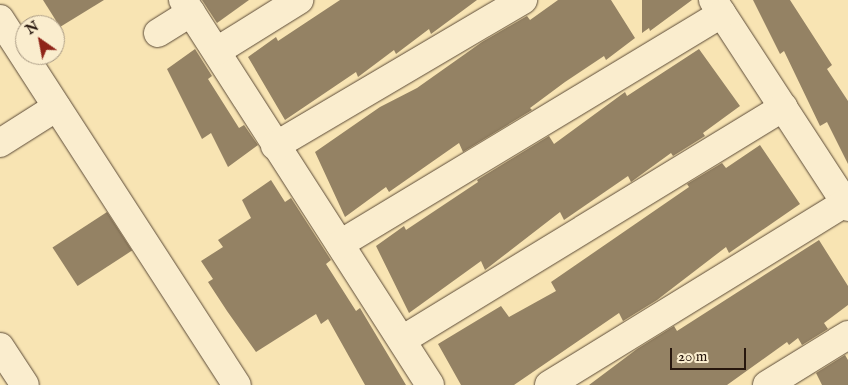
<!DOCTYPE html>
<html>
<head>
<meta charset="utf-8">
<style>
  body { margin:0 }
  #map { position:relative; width:848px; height:385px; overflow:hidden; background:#f8e4b3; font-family:"IM FELL English",serif }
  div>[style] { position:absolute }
  .building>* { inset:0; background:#948264; transform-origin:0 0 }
  .roads { filter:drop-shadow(0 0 1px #5b4a37) drop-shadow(0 0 1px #5b4a37) }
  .minor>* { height:28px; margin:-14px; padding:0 14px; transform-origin:14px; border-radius:14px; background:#faedce }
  span { translate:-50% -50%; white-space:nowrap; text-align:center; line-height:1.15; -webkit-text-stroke:4.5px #faedce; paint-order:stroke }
  .north { position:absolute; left:15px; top:15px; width:50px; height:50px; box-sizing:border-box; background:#faedce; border:1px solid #a69781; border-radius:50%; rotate:327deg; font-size:14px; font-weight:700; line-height:20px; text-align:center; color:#27170e }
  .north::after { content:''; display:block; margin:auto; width:18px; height:22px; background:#8f2418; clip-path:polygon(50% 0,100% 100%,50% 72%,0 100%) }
  .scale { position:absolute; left:670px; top:348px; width:76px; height:22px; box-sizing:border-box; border:2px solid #27170e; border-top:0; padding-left:6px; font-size:15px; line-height:18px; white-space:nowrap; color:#27170e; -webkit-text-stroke:4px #faedce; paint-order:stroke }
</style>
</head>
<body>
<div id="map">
  <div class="building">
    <div style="clip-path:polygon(43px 0,104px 0,60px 27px)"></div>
    <div style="clip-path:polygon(202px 0,249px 0,217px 23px)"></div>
    <div style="clip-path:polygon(340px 0,477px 0,431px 34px,429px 29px,396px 54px,394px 50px,358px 77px,356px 72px,285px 120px,248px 57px,276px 37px,278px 41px)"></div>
    <div style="clip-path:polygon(558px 0,611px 0,635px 38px,606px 60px,604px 56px,565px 82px,530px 108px,532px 110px,463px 152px,459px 143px,389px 192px,386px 187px,345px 217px,315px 152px,380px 107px,417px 88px,482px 42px,527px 16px,530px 20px)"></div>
    <div style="clip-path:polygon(642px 0,692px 0,650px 31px,649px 28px,642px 33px)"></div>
    <div style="clip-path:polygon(753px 0,790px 0,832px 65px,827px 69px,848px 101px,848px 164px,827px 122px,820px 126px,784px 51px,780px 54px)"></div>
    <div style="clip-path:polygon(195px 49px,212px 76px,208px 79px,239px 128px,244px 125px,258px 145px,228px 167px,211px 133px,202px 139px,167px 69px)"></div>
    <div style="clip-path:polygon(699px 49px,740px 106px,703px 133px,705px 136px,673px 156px,671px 153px,631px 182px,628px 176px,564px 220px,560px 212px,485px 270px,481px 261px,409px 313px,376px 246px,404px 226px,406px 230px,478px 182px,477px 180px,549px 136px,554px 144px,625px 92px,627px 96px)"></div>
    <div style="clip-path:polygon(760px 145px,800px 204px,729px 253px,726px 247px,657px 300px,623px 321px,619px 313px,514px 385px,461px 385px,438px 344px,501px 306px,509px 317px,556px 291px,551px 282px,689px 187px,687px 184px,722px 163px,726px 168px)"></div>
    <div style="clip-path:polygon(271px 180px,285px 202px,291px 198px,331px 260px,326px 264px,356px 311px,360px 308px,406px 385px,365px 385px,328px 319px,321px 324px,316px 314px,256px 352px,227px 311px,208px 282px,213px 279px,201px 261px,223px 247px,218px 240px,251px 218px,242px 200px)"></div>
    <div style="left:107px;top:212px;width:46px;height:65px;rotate:57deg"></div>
    <div style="clip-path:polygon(819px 240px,848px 286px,848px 305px,824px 323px,828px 329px,802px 345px,798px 338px,789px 345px,787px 342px,727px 385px,589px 385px,637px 349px,674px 326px,677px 331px)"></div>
    <div style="clip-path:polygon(845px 355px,848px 360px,848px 385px,822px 385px,816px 373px)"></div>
  </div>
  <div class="roads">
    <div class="minor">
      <div style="left:183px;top:0;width:457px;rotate:57.3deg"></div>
      <div style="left:713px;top:0;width:247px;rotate:56.9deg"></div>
      <div style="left:0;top:19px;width:436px;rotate:57.1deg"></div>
      <div style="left:158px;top:33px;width:39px;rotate:-32deg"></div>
      <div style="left:217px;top:51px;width:97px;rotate:-31.9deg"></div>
      <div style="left:0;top:143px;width:67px;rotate:-32.3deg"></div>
      <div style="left:275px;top:146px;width:288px;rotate:-30.5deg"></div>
      <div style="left:340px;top:244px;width:446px;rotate:-31.1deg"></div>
      <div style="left:402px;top:340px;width:447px;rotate:-31.4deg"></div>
      <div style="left:0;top:347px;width:45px;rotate:56.7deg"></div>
      <div style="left:549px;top:385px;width:347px;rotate:-31.6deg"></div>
      <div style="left:767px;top:385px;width:95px;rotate:-31.7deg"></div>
    </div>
  </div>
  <div class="north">N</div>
  <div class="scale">20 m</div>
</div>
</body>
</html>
